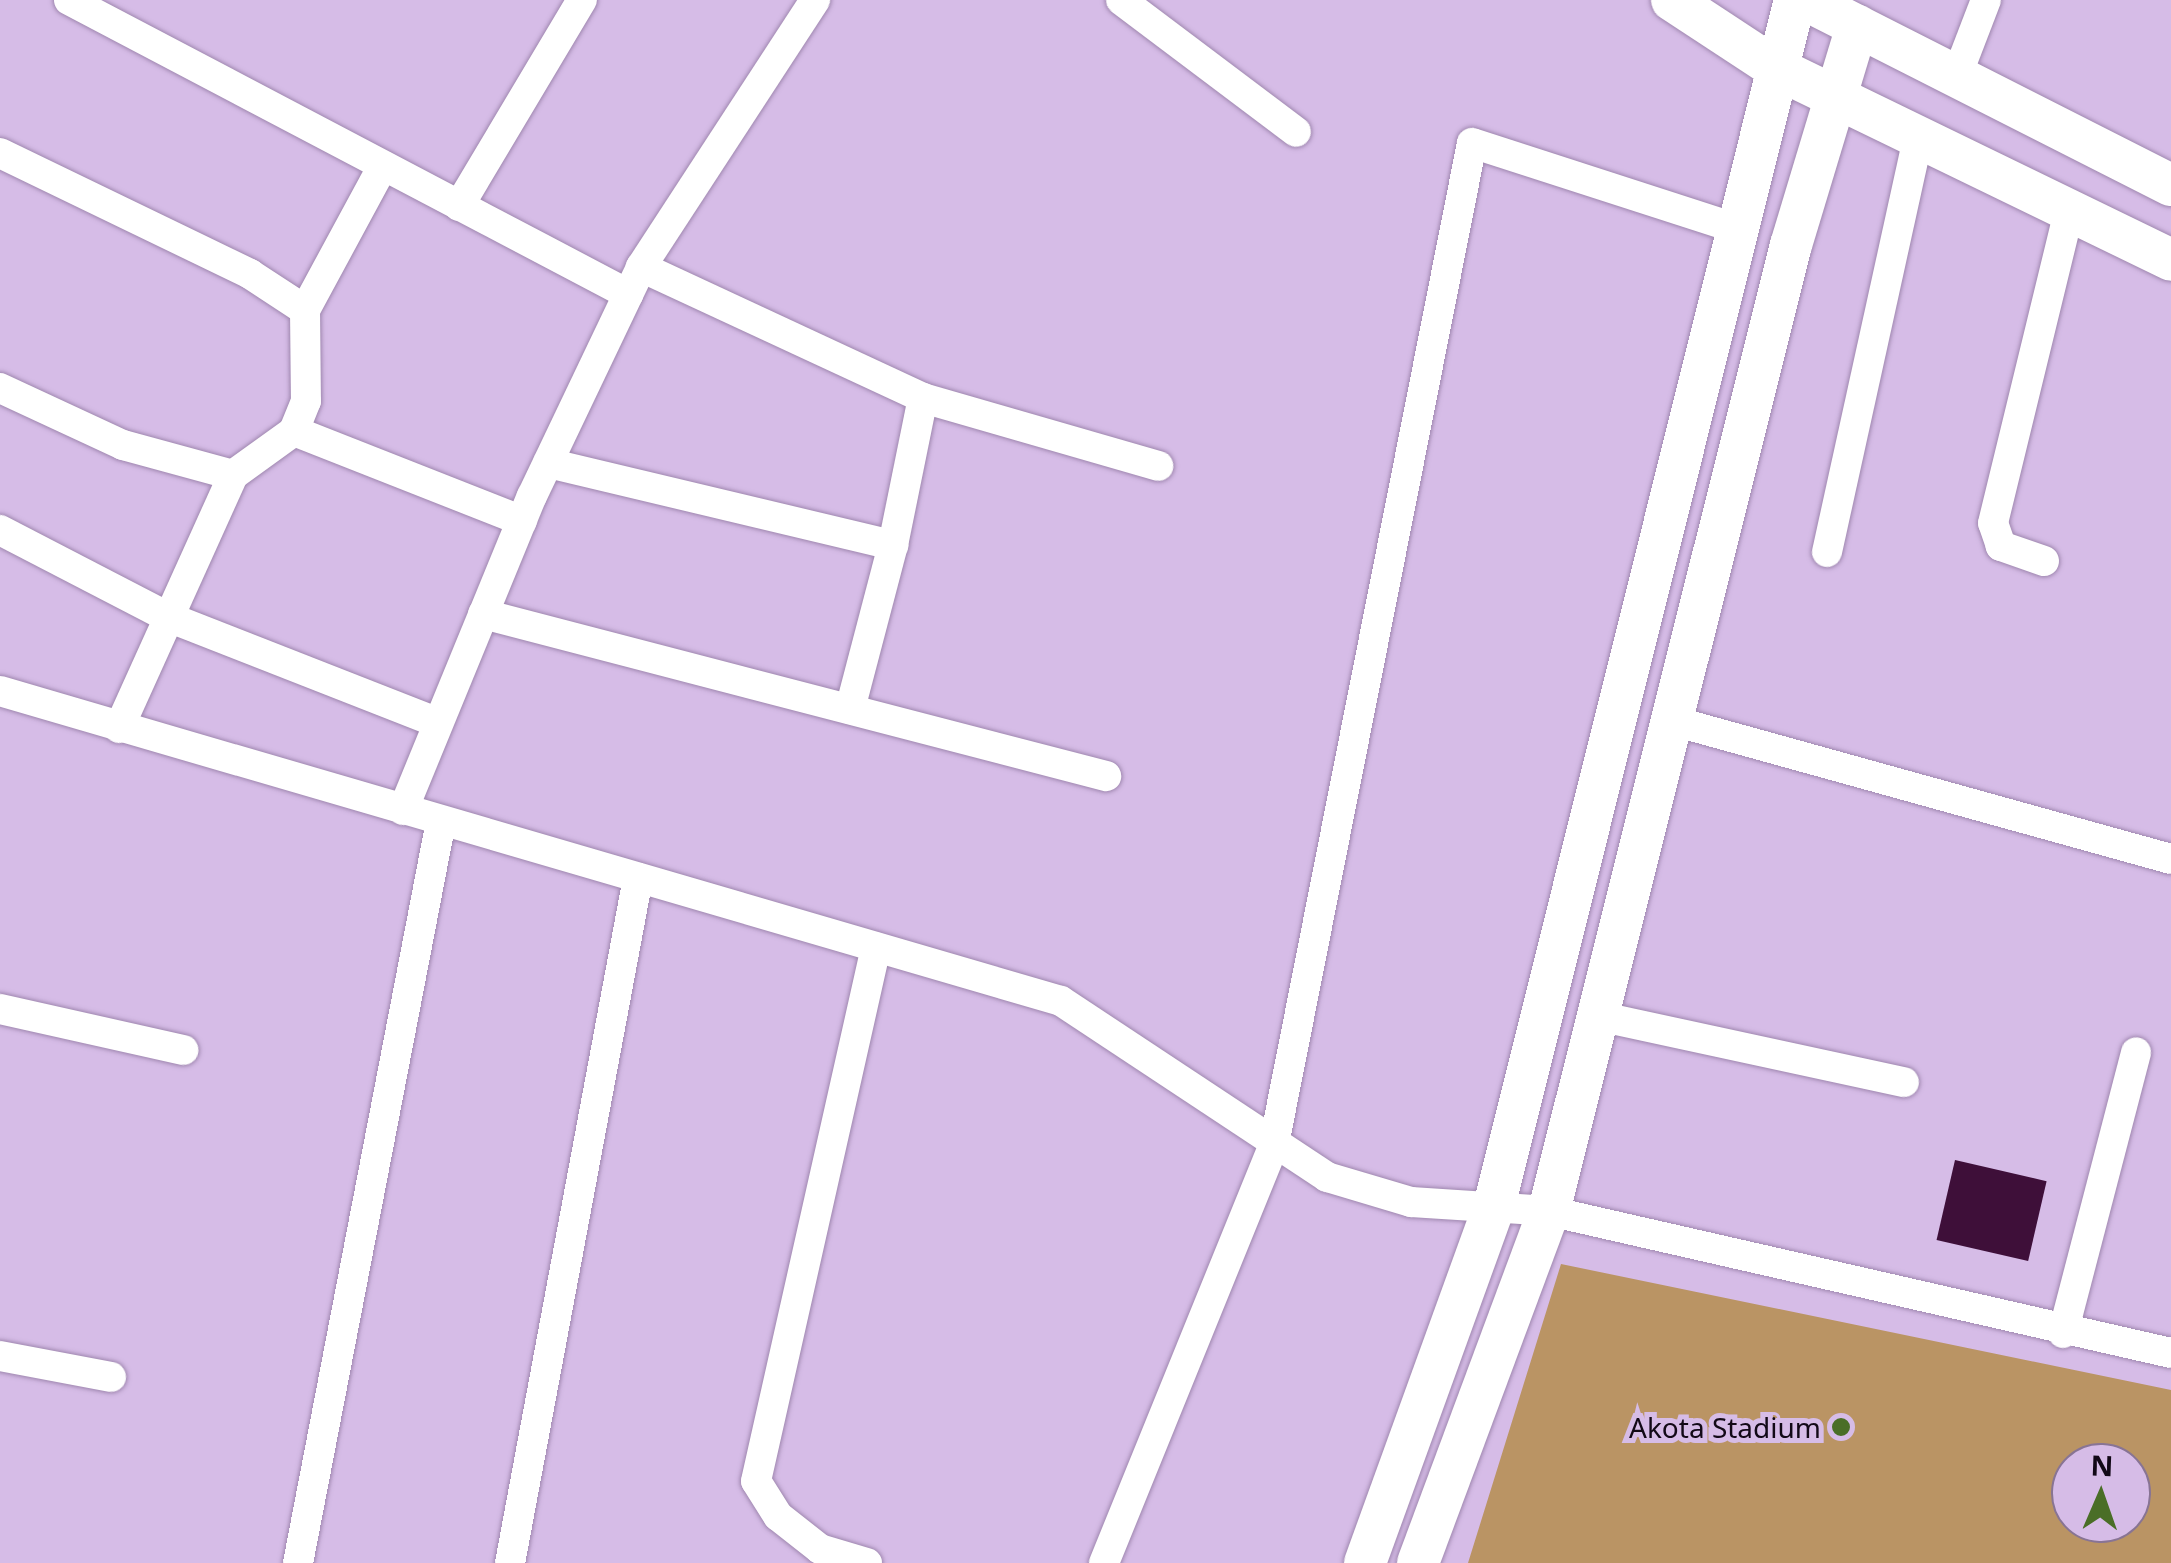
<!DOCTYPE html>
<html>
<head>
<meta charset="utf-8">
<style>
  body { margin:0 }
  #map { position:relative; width:2171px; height:1563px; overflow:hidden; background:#d6bce7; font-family:"Noto Sans",sans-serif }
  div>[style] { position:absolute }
  .green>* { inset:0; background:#ba9464 }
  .building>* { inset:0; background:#3e0f39; transform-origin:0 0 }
  .roads { filter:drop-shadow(0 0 2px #9f87af) drop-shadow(0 0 2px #9f87af) }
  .street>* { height:30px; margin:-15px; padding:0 15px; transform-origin:15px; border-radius:15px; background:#fff }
  .secondary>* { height:42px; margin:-21px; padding:0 21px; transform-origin:21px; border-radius:21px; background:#fff }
  .dots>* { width:28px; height:28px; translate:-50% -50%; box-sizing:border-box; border:5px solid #d6bce7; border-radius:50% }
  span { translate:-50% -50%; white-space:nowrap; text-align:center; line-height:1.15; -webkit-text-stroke:10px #d6bce7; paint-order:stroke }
  .poi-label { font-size:28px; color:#120917 }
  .right { translate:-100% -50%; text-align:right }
  .north { position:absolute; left:2051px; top:1443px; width:100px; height:100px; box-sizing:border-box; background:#d6bce7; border:2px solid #887494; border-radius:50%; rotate:2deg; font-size:28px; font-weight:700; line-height:40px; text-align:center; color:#120917 }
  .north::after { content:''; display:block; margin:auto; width:35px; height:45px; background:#4a6e27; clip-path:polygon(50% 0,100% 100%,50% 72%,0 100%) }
</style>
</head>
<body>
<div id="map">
  <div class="green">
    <div style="clip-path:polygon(evenodd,1561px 1264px,2171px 1390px,2171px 1563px,1468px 1563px,1561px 1264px,2071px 1463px,2131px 1463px,2131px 1523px,2071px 1523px,2071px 1463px)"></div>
  </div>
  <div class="building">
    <div style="left:1955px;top:1160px;width:94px;height:82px;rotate:13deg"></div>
  </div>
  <div class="roads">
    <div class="street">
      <div style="left:69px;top:0;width:632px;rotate:27.74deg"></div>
      <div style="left:1121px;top:0;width:219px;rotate:37deg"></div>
      <div style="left:1956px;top:78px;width:84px;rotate:-69deg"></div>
      <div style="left:0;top:153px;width:278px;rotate:25.8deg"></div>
      <div style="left:250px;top:274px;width:66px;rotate:33.2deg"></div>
      <div style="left:305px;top:310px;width:91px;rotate:89.4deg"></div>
      <div style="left:306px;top:401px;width:32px;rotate:112deg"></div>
      <div style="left:459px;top:206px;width:240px;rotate:-59.2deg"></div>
      <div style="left:641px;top:267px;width:311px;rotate:24.9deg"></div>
      <div style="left:923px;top:398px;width:245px;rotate:16.1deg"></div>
      <div style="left:305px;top:310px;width:164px;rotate:-61.6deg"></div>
      <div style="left:0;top:388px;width:136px;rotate:24.9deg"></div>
      <div style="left:123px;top:445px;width:114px;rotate:15.3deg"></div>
      <div style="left:233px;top:475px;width:75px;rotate:-35.8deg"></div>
      <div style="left:294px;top:431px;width:245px;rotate:21.5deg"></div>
      <div style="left:548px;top:463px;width:355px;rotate:13.4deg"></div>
      <div style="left:893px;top:545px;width:150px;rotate:-78.5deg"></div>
      <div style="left:0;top:530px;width:189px;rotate:27.4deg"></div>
      <div style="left:168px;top:617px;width:290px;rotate:21.4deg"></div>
      <div style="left:1827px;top:552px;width:424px;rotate:-77.6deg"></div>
      <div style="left:2044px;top:561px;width:46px;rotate:-160.8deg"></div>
      <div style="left:2001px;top:546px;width:24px;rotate:-109deg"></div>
      <div style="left:1993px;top:523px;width:321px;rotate:-76.3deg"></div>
      <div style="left:483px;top:614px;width:644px;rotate:14.58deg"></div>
      <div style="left:0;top:691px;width:1105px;rotate:16.29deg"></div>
      <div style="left:1061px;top:1001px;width:319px;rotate:33.5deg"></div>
      <div style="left:1327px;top:1177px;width:88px;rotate:16.6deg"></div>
      <div style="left:1411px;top:1202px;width:138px;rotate:3.7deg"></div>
      <div style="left:1549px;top:1211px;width:638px;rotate:12.86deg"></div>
      <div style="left:850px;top:709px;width:170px;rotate:-75.3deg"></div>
      <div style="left:1670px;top:720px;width:520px;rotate:15.51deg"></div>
      <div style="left:119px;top:728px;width:277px;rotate:-65.7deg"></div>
      <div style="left:403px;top:810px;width:339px;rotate:-67.7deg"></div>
      <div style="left:532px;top:496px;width:254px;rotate:-64.5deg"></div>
      <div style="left:641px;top:267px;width:319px;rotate:-56.9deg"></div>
      <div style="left:0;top:1009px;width:188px;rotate:12.6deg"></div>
      <div style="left:1598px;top:1016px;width:313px;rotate:12.2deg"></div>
      <div style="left:2063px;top:1333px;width:290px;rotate:-75.4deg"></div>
      <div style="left:0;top:1356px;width:113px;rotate:10.7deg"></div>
      <div style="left:298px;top:1563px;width:756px;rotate:-79.09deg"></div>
      <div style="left:510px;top:1563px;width:697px;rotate:-79.42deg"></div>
      <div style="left:867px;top:1563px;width:49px;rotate:-163.4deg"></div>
      <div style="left:820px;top:1549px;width:53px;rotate:-141.8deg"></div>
      <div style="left:778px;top:1516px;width:41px;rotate:-122.2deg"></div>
      <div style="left:756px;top:1481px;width:547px;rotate:-77.33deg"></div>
      <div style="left:1104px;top:1563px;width:452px;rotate:-67.9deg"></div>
      <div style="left:1274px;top:1144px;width:1020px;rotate:-78.81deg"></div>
      <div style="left:1472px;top:143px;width:281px;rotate:17.9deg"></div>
    </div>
    <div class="secondary">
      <div style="left:1672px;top:0;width:122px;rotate:33.3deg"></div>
      <div style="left:1774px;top:67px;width:441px;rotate:25.9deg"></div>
      <div style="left:1806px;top:0;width:409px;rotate:26.9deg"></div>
      <div style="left:1365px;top:1563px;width:383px;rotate:-70.1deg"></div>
      <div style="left:1495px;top:1203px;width:1240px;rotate:-76deg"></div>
      <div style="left:1418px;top:1563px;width:376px;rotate:-69.6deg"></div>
      <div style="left:1549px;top:1211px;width:996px;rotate:-75.94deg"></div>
      <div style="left:1791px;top:245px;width:229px;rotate:-73.2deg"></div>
    </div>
  </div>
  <div class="dots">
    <div style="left:1841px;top:1427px;background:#4a6e27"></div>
  </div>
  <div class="poi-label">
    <span class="right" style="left:1821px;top:1427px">Akota Stadium</span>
  </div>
  <div class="north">N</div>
</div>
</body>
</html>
